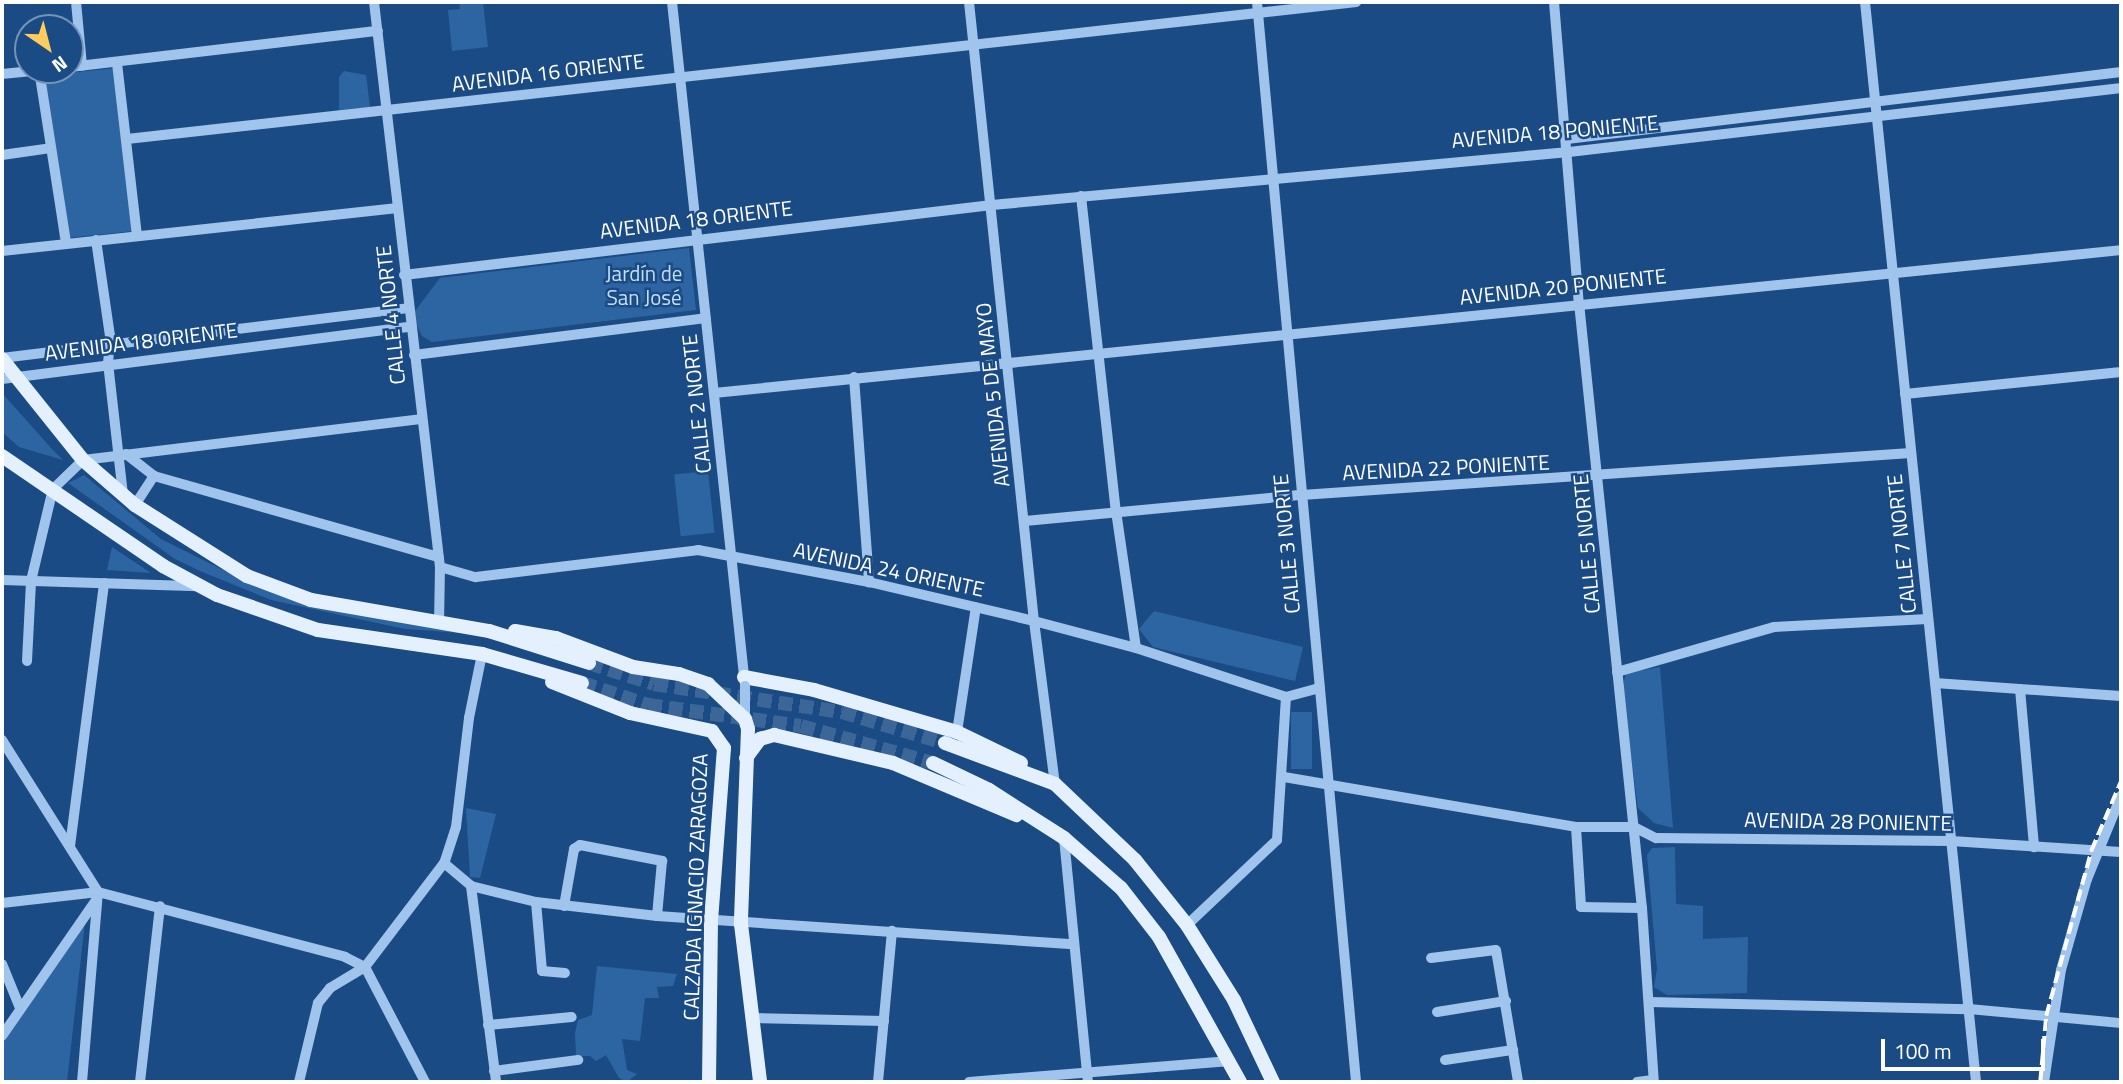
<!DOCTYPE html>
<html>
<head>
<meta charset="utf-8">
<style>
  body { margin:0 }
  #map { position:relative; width:2123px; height:1084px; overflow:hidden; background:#1a4b85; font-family:"Titillium Web",sans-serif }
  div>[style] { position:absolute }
  .green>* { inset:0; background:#2d65a3; transform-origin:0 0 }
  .major-tunnel>* { height:14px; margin-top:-7px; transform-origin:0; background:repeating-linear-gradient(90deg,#3c6697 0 14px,transparent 0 21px) }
  .minor>* { height:10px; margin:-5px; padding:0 5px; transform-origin:5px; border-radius:5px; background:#a0c4ec }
  .major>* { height:14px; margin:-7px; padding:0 7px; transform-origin:7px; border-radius:7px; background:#e5f0ff }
  .rail>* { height:3.5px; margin-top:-1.75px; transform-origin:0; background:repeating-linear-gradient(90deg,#fff 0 12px,transparent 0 17px) }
  .minor-bridge>* { height:10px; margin:-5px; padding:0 5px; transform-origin:5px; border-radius:5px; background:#a0c4ec }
  .major-bridge>* { height:14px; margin:-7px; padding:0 7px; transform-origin:7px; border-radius:7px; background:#e5f0ff }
  span { translate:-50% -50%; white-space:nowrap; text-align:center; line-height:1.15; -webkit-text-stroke:5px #1a4b85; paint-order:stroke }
  .street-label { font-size:21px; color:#fff }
  .park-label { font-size:21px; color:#c5def9 }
  .frame { position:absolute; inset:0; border:4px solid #fff; pointer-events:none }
  .north { position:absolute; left:14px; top:14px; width:70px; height:70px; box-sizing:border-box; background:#1a4b85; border:2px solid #7693b6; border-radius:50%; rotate:145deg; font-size:19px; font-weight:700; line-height:28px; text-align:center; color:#fff }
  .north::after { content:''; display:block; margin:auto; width:24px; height:32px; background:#fecc5c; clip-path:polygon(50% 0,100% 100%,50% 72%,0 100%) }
  .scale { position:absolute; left:1881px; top:1039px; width:164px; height:32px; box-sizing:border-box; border:4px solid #fff; border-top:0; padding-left:9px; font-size:21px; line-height:24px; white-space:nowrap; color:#fff; -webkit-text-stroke:5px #1a4b85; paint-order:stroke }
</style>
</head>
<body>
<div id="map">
  <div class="green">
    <div style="clip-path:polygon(459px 2px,483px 2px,488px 47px,452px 51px,448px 10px,460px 9px)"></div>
    <div style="left:116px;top:68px;width:164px;height:74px;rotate:84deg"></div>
    <div style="clip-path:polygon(344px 71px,366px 75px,370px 107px,339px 110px,339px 77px)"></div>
    <div style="clip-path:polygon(689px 248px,696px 310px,432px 342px,422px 336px,412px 315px,440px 278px)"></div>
    <div style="clip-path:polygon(2px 393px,51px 448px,63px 460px,19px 447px,2px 432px)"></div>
    <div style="left:708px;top:471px;width:62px;height:34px;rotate:84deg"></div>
    <div style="clip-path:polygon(84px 475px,161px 539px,237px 577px,461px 633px,405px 629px,271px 600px,200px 571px,175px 559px,68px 483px)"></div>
    <div style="clip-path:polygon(112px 547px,151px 573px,107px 570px)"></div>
    <div style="clip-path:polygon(1154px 611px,1303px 647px,1295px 681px,1153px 647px,1139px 629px)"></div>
    <div style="clip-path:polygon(1660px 667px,1673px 828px,1654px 823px,1638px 808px,1622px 689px,1626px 673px)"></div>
    <div style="left:1291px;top:712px;width:21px;height:57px"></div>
    <div style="clip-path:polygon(466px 808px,496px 814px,480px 878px,470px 877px)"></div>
    <div style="clip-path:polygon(1675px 847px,1676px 904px,1703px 906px,1703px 939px,1748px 937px,1747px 993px,1667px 995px,1654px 987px,1657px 969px,1647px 855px,1652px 848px)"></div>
    <div style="clip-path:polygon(85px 922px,67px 1082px,2px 1082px,2px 1040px)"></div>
    <div style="clip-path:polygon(597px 966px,677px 974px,673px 986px,657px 987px,659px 998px,645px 998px,640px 1041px,622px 1039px,627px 1070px,637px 1074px,627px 1082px,619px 1078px,606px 1055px,596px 1061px,590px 1056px,576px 1056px,575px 1033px,578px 1020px,592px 1015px)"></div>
  </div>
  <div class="major-tunnel">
    <div style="left:589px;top:663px;width:68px;rotate:17.9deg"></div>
    <div style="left:654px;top:684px;width:190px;rotate:8.5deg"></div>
    <div style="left:842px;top:712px;width:108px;rotate:16.8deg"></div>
    <div style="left:582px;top:683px;width:70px;rotate:18.4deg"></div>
    <div style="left:648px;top:705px;width:154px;rotate:7.8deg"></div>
    <div style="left:801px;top:726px;width:137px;rotate:15.7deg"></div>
  </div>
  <div class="minor">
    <div style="left:76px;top:2px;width:64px;rotate:84.6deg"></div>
    <div style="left:374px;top:2px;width:569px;rotate:83.34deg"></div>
    <div style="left:440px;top:567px;width:56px;rotate:91deg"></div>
    <div style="left:672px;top:2px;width:687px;rotate:83.9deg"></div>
    <div style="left:969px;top:2px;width:622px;rotate:84.01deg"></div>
    <div style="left:1034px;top:621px;width:164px;rotate:82.7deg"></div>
    <div style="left:1257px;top:2px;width:1085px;rotate:84.76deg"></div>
    <div style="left:1554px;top:2px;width:302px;rotate:85.3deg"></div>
    <div style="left:1579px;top:303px;width:608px;rotate:84.06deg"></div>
    <div style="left:1642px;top:908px;width:174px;rotate:86.1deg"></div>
    <div style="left:1865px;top:2px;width:1086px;rotate:84.13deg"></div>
    <div style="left:117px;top:63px;width:174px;rotate:83.4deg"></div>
    <div style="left:70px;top:67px;width:310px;rotate:-6.7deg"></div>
    <div style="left:39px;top:70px;width:175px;rotate:81.1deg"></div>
    <div style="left:2px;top:74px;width:40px;rotate:-5.7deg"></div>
    <div style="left:127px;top:139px;width:1237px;rotate:-6.36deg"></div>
    <div style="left:1567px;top:139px;width:558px;rotate:-6.9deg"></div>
    <div style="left:2px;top:155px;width:49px;rotate:-8.1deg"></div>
    <div style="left:1081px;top:196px;width:317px;rotate:83.7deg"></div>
    <div style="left:1116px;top:511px;width:138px;rotate:81.7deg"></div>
    <div style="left:96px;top:240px;width:97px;rotate:81.7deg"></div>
    <div style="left:110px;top:336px;width:27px;rotate:94deg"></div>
    <div style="left:108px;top:363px;width:133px;rotate:83.5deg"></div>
    <div style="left:2px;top:251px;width:398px;rotate:-6.2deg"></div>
    <div style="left:404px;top:275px;width:592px;rotate:-6.79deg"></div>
    <div style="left:992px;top:205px;width:579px;rotate:-5.25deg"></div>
    <div style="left:1569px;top:152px;width:556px;rotate:-6.61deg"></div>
    <div style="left:414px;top:355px;width:294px;rotate:-7.2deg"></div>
    <div style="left:2px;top:358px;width:409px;rotate:-7deg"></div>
    <div style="left:854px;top:377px;width:206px;rotate:85.8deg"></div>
    <div style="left:2px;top:379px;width:411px;rotate:-7.3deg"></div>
    <div style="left:714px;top:393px;width:1414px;rotate:-5.8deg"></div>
    <div style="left:1905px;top:394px;width:217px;rotate:-5.8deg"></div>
    <div style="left:126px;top:454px;width:36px;rotate:38deg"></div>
    <div style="left:154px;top:476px;width:296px;rotate:15.9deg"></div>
    <div style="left:135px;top:505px;width:35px;rotate:-57deg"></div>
    <div style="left:1025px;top:521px;width:278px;rotate:-5.4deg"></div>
    <div style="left:1302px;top:495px;width:610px;rotate:-3.95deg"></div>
    <div style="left:440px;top:567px;width:37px;rotate:16deg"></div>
    <div style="left:476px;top:577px;width:224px;rotate:-6.9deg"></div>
    <div style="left:698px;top:550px;width:174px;rotate:10.6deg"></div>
    <div style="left:869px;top:582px;width:170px;rotate:13.3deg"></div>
    <div style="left:1034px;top:621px;width:106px;rotate:14.8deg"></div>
    <div style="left:1136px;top:648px;width:158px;rotate:18.1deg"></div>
    <div style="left:1286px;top:697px;width:35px;rotate:-15deg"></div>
    <div style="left:2px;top:580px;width:196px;rotate:1.8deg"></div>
    <div style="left:482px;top:654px;width:65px;rotate:101.5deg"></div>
    <div style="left:469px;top:718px;width:110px;rotate:96.8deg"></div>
    <div style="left:456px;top:827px;width:38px;rotate:108deg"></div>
    <div style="left:444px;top:863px;width:35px;rotate:40deg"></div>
    <div style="left:471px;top:886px;width:198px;rotate:82.7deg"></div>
    <div style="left:27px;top:661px;width:80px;rotate:-87.1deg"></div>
    <div style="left:31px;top:581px;width:95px;rotate:-76.6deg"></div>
    <div style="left:53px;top:489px;width:42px;rotate:-44deg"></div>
    <div style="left:83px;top:460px;width:340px;rotate:-6.9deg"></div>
    <div style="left:1617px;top:672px;width:163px;rotate:-16deg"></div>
    <div style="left:1774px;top:627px;width:154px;rotate:-3deg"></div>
    <div style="left:1935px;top:683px;width:186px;rotate:4deg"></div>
    <div style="left:2020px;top:689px;width:159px;rotate:84.9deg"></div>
    <div style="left:957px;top:732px;width:126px;rotate:-81.4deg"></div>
    <div style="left:2px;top:740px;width:180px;rotate:57.7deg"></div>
    <div style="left:1284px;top:777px;width:296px;rotate:9.7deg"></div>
    <div style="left:1576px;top:827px;width:58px"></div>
    <div style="left:1634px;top:827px;width:25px;rotate:27deg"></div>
    <div style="left:1656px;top:838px;width:295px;rotate:0.6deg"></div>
    <div style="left:1951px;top:841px;width:170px;rotate:3.7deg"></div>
    <div style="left:1576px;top:827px;width:80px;rotate:86.4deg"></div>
    <div style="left:1581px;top:907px;width:61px;rotate:0.9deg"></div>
    <div style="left:1064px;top:838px;width:245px;rotate:84.4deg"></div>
    <div style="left:70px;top:846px;width:265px;rotate:-82.6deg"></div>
    <div style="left:471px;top:886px;width:67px;rotate:13.8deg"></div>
    <div style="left:536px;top:902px;width:122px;rotate:6.6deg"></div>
    <div style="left:657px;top:916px;width:417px;rotate:3.9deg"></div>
    <div style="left:536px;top:902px;width:69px;rotate:85deg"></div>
    <div style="left:542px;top:971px;width:23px;rotate:5deg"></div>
    <div style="left:2px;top:903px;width:97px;rotate:-6.5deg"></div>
    <div style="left:98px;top:892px;width:255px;rotate:14.7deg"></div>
    <div style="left:345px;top:957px;width:22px;rotate:27deg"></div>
    <div style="left:365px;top:967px;width:130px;rotate:62.4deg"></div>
    <div style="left:564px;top:906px;width:58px;rotate:-80deg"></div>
    <div style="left:574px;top:849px;width:7px;rotate:-34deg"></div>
    <div style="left:580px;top:845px;width:84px;rotate:11deg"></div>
    <div style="left:662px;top:861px;width:55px;rotate:95.2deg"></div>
    <div style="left:1187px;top:925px;width:124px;rotate:-43.4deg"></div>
    <div style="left:1277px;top:840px;width:143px;rotate:-86.4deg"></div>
    <div style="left:1431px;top:958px;width:65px;rotate:-7deg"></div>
    <div style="left:1496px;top:950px;width:134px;rotate:80.5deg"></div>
    <div style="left:2px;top:964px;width:48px;rotate:67.8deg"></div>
    <div style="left:1649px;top:1002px;width:320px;rotate:1.3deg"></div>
    <div style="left:1969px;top:1009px;width:153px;rotate:5.3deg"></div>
    <div style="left:1437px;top:1012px;width:70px;rotate:-9.1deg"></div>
    <div style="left:751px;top:1018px;width:133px;rotate:1.3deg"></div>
    <div style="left:488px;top:1025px;width:84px;rotate:-5.4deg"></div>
    <div style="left:2px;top:1036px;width:167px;rotate:-55.3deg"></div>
    <div style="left:1445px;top:1060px;width:69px;rotate:-8.4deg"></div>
    <div style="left:494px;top:1071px;width:85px;rotate:-7.5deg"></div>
    <div style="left:82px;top:1082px;width:191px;rotate:-85.2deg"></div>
    <div style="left:140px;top:1082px;width:177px;rotate:-83.5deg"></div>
    <div style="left:299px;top:1082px;width:81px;rotate:-76.5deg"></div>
    <div style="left:318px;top:1003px;width:19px;rotate:-51deg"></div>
    <div style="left:330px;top:988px;width:41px;rotate:-31deg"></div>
    <div style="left:365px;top:967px;width:131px;rotate:-52.8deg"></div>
    <div style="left:878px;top:1082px;width:152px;rotate:-84.7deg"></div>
    <div style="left:969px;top:1082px;width:262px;rotate:-4.6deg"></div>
    <div style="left:1637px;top:1082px;width:16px;rotate:-7deg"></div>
    <div style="left:2044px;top:1082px;width:113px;rotate:-81.4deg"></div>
    <div style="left:2061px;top:970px;width:95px;rotate:-74.1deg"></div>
    <div style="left:2087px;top:879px;width:90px;rotate:-67.7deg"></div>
  </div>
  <div class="major">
    <div style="left:2px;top:359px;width:129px;rotate:51.3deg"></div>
    <div style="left:83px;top:460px;width:69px;rotate:40.9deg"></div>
    <div style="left:135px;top:505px;width:133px;rotate:32.4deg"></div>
    <div style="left:247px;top:576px;width:68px;rotate:20.6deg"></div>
    <div style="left:311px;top:600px;width:181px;rotate:9.9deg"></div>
    <div style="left:489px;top:631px;width:105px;rotate:17.7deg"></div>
    <div style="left:2px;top:456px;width:195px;rotate:34.3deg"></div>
    <div style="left:163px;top:566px;width:61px;rotate:28.2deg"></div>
    <div style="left:217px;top:595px;width:107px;rotate:19.1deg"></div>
    <div style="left:318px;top:630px;width:166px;rotate:8.3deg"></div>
    <div style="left:482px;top:654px;width:104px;rotate:16.2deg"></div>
    <div style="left:515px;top:631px;width:42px;rotate:9.7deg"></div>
    <div style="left:556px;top:638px;width:82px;rotate:20.6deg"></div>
    <div style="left:633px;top:667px;width:47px;rotate:8.7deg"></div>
    <div style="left:679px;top:674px;width:31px;rotate:19deg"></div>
    <div style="left:744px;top:677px;width:71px;rotate:10.5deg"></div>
    <div style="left:814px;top:690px;width:149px;rotate:16.4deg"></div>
    <div style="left:957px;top:732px;width:71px;rotate:25.8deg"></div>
    <div style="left:552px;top:682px;width:84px;rotate:21.7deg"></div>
    <div style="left:630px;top:713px;width:84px;rotate:12.4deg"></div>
    <div style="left:712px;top:731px;width:21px;rotate:55deg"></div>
    <div style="left:724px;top:748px;width:171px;rotate:94.3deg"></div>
    <div style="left:711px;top:919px;width:163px;rotate:90.7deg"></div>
    <div style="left:748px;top:729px;width:195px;rotate:92.1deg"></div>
    <div style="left:741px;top:924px;width:159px;rotate:83.1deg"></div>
    <div style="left:945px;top:743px;width:117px;rotate:20.4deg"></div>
    <div style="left:1055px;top:784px;width:110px;rotate:43.5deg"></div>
    <div style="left:1135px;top:860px;width:83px;rotate:51.3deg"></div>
    <div style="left:1187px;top:925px;width:89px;rotate:57.9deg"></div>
    <div style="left:1234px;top:1000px;width:91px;rotate:64.6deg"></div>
    <div style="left:746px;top:758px;width:24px;rotate:-54deg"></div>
    <div style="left:760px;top:739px;width:15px;rotate:-16deg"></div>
    <div style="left:774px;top:735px;width:122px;rotate:13.2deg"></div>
    <div style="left:893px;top:763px;width:134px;rotate:22.9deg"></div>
    <div style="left:933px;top:763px;width:62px;rotate:25.7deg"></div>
    <div style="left:989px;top:790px;width:89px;rotate:32.6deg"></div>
    <div style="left:1064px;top:838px;width:76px;rotate:41.3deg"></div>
    <div style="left:1121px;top:888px;width:62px;rotate:52.2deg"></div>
    <div style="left:1159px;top:937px;width:166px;rotate:60.8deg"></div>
  </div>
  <div class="rail">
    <div style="left:2040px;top:1082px;width:66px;rotate:-84.8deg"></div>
    <div style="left:2046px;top:1016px;width:171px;rotate:-74.7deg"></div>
    <div style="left:2091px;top:851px;width:76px;rotate:-66.8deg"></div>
  </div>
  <div class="minor-bridge">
    <div style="left:745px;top:686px;width:33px;rotate:90deg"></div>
  </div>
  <div class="major-bridge">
    <div style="left:708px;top:684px;width:51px;rotate:43.4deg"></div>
    <div style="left:745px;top:719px;width:10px;rotate:73deg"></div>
  </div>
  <div class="street-label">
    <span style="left:548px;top:72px;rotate:-7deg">AVENIDA 16 ORIENTE</span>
    <span style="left:1555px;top:131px;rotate:-5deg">AVENIDA 18 PONIENTE</span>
    <span style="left:696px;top:219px;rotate:-7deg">AVENIDA 18 ORIENTE</span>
    <span style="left:1563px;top:286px;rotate:-6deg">AVENIDA 20 PONIENTE</span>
    <span style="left:390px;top:315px;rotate:-96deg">CALLE 4 NORTE</span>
    <span style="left:141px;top:341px;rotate:-7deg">AVENIDA 18 ORIENTE</span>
    <span style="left:992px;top:395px;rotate:-96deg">AVENIDA 5 DE MAYO</span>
    <span style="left:696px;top:404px;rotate:-96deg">CALLE 2 NORTE</span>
    <span style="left:1446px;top:467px;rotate:-3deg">AVENIDA 22 PONIENTE</span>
    <span style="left:1286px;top:544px;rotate:-95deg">CALLE 3 NORTE</span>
    <span style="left:1586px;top:544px;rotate:-95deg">CALLE 5 NORTE</span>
    <span style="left:1901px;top:544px;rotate:-96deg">CALLE 7 NORTE</span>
    <span style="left:889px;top:569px;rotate:12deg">AVENIDA 24 ORIENTE</span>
    <span style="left:1848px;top:821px;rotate:1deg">AVENIDA 28 PONIENTE</span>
    <span style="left:695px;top:887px;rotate:-88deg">CALZADA IGNACIO ZARAGOZA</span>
  </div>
  <div class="park-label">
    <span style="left:644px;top:285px">Jardín de<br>San José</span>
  </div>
  <div class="frame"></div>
  <div class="north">N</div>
  <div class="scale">100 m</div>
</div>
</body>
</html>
